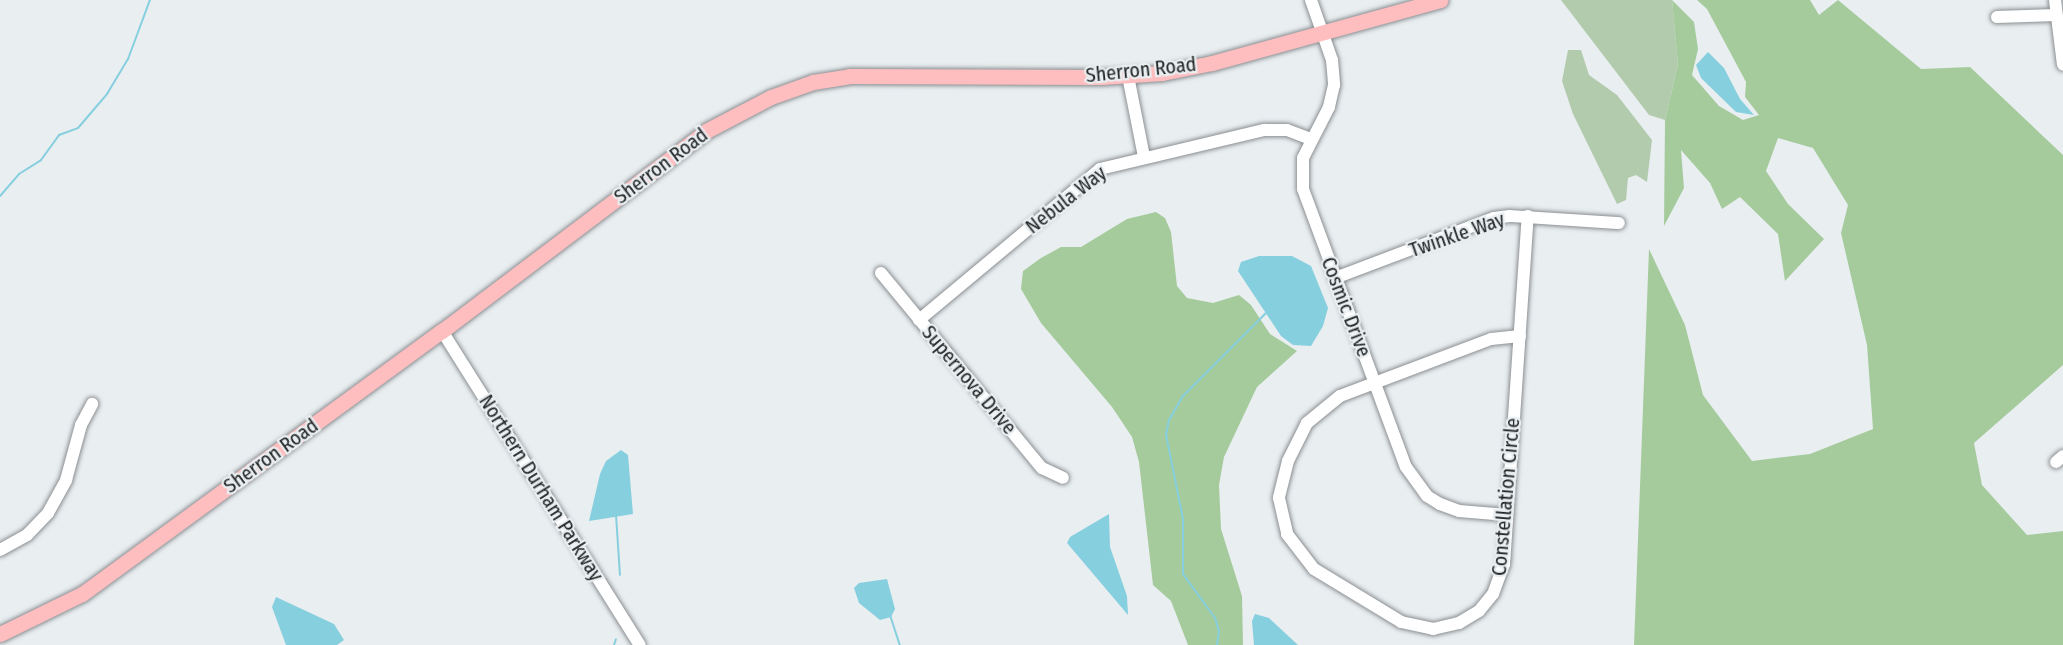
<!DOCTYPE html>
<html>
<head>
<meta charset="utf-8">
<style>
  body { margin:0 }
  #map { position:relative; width:2063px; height:645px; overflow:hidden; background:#e9eef1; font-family:"Fira Sans Condensed",sans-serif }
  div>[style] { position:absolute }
  .green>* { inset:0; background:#b2cbad }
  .forest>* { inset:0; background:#a5cb9d }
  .water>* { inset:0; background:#86cfde }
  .stream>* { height:2px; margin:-1px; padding:0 1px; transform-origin:1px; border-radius:1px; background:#86cfde }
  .roads { filter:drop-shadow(0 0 2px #8b8f92) drop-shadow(0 0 2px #8b8f92) }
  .minor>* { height:12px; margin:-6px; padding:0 6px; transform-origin:6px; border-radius:6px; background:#fff }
  .major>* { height:15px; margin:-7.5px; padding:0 7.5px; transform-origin:7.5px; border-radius:7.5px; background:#febebf }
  span { translate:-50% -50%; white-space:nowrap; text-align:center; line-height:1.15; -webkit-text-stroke:4.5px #e9eef1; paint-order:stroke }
  .street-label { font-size:20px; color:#212324 }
</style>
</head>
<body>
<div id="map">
  <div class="green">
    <div style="clip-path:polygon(1561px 0,1672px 0,1678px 64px,1665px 120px,1649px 115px)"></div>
    <div style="clip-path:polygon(1568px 50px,1581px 50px,1589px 75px,1617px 95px,1652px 140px,1647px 182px,1636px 175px,1628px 178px,1626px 200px,1617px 204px,1573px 114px,1562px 81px)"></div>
  </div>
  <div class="forest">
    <div style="clip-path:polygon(1672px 0,1694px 22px,1698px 49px,1692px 75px,1719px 106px,1743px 120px,1759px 115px,1745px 97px,1746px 82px,1707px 9px,1697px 0,1810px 0,1819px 15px,1838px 0,1921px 69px,1970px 67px,2063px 155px,2063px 365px,1974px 443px,1982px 485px,2027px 535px,2063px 531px,2063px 645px,1634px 645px,1649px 249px,1685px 325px,1703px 395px,1752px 461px,1810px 454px,1873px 429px,1867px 345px,1841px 233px,1848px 205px,1813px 148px,1778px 138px,1766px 171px,1788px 204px,1824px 239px,1785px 281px,1778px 234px,1740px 197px,1722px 209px,1710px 183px,1681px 150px,1684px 188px,1664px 226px,1665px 120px,1678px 64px)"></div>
    <div style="clip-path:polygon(1156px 212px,1165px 218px,1171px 232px,1177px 286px,1187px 298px,1213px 303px,1239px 295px,1251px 305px,1270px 334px,1297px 351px,1257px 387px,1224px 457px,1219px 485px,1221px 529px,1242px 596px,1243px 645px,1188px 645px,1171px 601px,1153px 585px,1139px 462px,1132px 437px,1112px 407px,1041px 323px,1021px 289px,1023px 271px,1041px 258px,1061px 247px,1081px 247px,1127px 219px)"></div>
  </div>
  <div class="water">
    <div style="clip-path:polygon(1708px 52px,1724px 68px,1740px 99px,1754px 115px,1736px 112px,1701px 78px,1696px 65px)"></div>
    <div style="clip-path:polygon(1259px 256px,1292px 256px,1311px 266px,1328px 308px,1323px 326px,1311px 346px,1293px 345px,1281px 336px,1238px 271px,1241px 262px)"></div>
    <div style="clip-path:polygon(621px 450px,628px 455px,633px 514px,589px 521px,600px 474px,606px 461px)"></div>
    <div style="clip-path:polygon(1109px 514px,1110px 547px,1127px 596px,1128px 615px,1067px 543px,1070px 537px)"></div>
    <div style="clip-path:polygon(887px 579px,895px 609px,891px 617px,880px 620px,859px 603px,854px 588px,859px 583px)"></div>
    <div style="clip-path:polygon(276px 597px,334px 624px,344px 640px,337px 645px,286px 645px,272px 607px)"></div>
    <div style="clip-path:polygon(1255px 614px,1269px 618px,1298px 645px,1254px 645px,1252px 621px)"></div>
  </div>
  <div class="stream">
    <div style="left:0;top:196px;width:29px;rotate:-49deg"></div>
    <div style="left:19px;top:174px;width:26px;rotate:-32deg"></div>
    <div style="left:41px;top:160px;width:31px;rotate:-54deg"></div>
    <div style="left:59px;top:135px;width:20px;rotate:-20deg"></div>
    <div style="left:78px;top:128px;width:45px;rotate:-49.5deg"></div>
    <div style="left:107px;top:94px;width:41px;rotate:-59deg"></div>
    <div style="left:128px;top:59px;width:63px;rotate:-69.6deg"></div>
    <div style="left:616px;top:515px;width:60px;rotate:86.2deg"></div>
    <div style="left:890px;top:615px;width:32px;rotate:72deg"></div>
    <div style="left:614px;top:645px;width:6px;rotate:-72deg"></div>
    <div style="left:1217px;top:645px;width:14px;rotate:-82deg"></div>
    <div style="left:1219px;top:631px;width:14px;rotate:-107deg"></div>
    <div style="left:1215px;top:618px;width:54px;rotate:-126deg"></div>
    <div style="left:1183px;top:574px;width:55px;rotate:-90deg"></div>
    <div style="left:1183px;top:519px;width:86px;rotate:-101.4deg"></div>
    <div style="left:1166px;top:435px;width:15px;rotate:-79deg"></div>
    <div style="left:1169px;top:420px;width:28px;rotate:-60deg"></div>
    <div style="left:1183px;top:396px;width:117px;rotate:-45deg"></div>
  </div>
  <div class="roads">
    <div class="minor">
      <div style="left:1311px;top:0;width:64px;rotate:70.7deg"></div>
      <div style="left:1332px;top:60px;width:25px;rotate:85deg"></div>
      <div style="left:1334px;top:85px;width:23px;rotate:103deg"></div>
      <div style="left:1329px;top:107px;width:57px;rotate:117deg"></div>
      <div style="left:1303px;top:158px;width:31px;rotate:90deg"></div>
      <div style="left:1303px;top:189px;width:296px;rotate:69.7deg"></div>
      <div style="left:1406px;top:467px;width:36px;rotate:54deg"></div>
      <div style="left:1427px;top:496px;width:15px;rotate:32deg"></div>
      <div style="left:1440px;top:504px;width:20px;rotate:20deg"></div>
      <div style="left:1459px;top:511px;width:48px;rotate:4.8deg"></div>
      <div style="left:2055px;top:0;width:65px;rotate:83deg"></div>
      <div style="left:1997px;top:17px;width:59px;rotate:-1.9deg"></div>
      <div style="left:1128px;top:76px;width:83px;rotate:78.8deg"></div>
      <div style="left:881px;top:273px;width:253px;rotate:50.5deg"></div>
      <div style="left:1042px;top:468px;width:23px;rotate:25deg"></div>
      <div style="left:1335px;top:278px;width:170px;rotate:-20.7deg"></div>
      <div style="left:1494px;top:218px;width:16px;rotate:-7deg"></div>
      <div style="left:1510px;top:216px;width:109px;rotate:3.7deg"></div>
      <div style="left:919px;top:320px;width:236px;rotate:-39.8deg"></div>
      <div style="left:1100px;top:169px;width:169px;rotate:-13.4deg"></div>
      <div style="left:1264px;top:130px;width:23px"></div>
      <div style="left:1287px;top:130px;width:25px;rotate:21deg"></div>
      <div style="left:442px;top:331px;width:371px;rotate:57.8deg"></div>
      <div style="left:1520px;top:336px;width:29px;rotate:174deg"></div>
      <div style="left:1491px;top:339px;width:161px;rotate:159.3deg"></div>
      <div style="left:1340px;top:396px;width:43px;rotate:140.7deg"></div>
      <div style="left:1307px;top:423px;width:42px;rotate:116.6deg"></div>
      <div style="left:1288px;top:461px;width:38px;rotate:104deg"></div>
      <div style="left:1279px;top:498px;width:37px;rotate:77deg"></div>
      <div style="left:1287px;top:534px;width:44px;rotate:52.4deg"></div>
      <div style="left:1314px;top:569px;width:102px;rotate:31.3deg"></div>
      <div style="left:1401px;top:622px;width:33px;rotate:12deg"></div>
      <div style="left:1433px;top:629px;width:27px;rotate:-13deg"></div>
      <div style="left:1459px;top:623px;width:23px;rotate:-31deg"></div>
      <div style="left:1479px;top:611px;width:22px;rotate:-51deg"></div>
      <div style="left:1493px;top:594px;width:32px;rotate:-70deg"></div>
      <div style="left:1504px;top:564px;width:349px;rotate:-86.1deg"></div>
      <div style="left:2056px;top:462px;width:9px;rotate:-41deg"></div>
      <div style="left:0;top:550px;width:31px;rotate:-29deg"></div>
      <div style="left:27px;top:535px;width:30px;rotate:-46deg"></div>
      <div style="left:48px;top:513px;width:38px;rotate:-61deg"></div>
      <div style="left:66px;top:480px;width:57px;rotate:-74.7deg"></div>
      <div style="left:81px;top:425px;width:24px;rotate:-62deg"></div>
    </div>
    <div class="major">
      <div style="left:0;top:634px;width:91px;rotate:-26deg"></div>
      <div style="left:82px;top:594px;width:446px;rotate:-36.2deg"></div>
      <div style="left:442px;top:331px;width:331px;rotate:-37.1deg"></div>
      <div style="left:706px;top:131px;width:73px;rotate:-27.6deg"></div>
      <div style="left:771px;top:97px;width:45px;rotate:-19.7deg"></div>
      <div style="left:813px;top:82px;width:36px;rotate:-9deg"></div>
      <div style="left:849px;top:76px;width:252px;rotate:0.2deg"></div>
      <div style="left:1101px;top:77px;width:61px;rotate:-3.8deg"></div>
      <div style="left:1162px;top:73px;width:51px;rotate:-11.3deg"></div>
      <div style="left:1212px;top:63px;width:237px;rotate:-15.4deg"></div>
    </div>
  </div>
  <div class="street-label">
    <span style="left:1141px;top:70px;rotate:-6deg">Sherron Road</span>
    <span style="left:661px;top:166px;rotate:-37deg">Sherron Road</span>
    <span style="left:1066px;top:200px;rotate:-38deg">Nebula Way</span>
    <span style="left:1457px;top:235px;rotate:-19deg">Twinkle Way</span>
    <span style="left:1346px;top:307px;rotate:69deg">Cosmic Drive</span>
    <span style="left:969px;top:380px;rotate:50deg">Supernova Drive</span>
    <span style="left:271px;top:456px;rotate:-36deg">Sherron Road</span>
    <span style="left:541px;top:488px;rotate:58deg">Northern Durham Parkway</span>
    <span style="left:1506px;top:497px;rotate:-85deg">Constellation Circle</span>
  </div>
</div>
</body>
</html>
